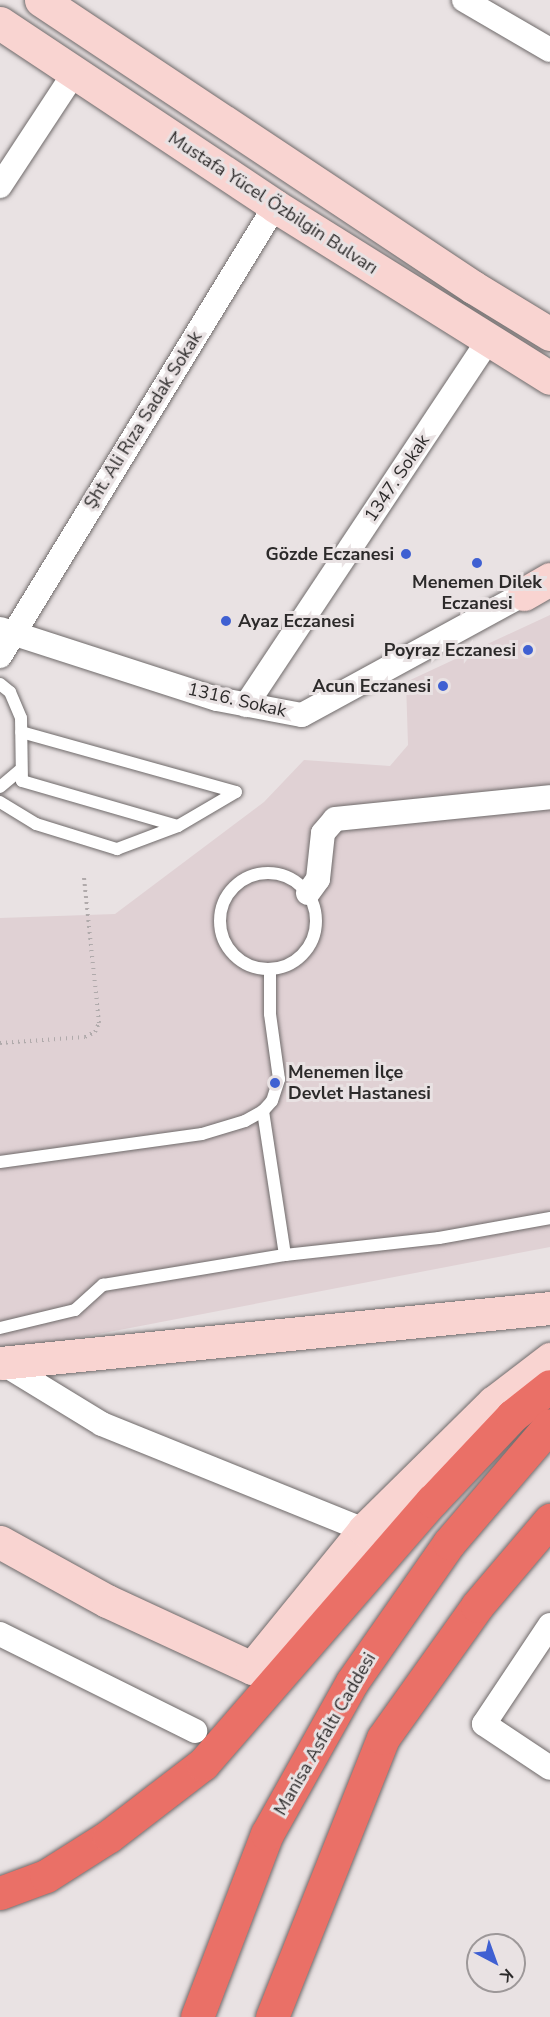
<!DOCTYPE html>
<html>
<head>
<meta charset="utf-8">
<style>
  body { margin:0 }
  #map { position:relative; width:550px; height:2017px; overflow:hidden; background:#e9e2e3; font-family:"Nunito Sans",sans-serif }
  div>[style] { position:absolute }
  .built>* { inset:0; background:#e0d1d4 }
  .path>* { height:4px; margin-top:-2px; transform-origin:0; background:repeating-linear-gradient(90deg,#b0aaab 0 1.5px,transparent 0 6px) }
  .roads { filter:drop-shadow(0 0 2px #6f6a6a) drop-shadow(0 0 2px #6f6a6a) }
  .lane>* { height:12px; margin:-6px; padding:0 6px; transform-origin:6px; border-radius:6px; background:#fff }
  .lane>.ring { margin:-6px; padding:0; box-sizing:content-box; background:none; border:12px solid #fff; border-radius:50% }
  .street>* { height:24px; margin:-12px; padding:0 12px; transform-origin:12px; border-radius:12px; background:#fff }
  .secondary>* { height:33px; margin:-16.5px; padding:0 16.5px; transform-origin:16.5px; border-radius:16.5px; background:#f9d4d1 }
  .highway>* { height:33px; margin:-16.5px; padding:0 16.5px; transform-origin:16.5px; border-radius:16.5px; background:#ea7067 }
  .dots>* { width:16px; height:16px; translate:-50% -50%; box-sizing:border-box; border:3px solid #e9e2e3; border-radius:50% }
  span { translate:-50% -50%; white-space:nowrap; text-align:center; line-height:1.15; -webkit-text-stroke:6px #e9e2e3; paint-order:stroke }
  .street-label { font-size:18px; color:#2c2a2a }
  .poi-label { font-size:18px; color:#2c2a2a; font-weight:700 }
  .right { translate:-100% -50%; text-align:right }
  .left { translate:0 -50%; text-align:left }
  .north { position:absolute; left:466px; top:1933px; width:60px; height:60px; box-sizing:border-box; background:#e9e2e3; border:2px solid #9d9899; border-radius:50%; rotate:139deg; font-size:16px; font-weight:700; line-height:24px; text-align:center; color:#2c2a2a }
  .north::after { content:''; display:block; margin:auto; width:21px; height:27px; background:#3f60d2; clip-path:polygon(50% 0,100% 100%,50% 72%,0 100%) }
</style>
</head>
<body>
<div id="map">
  <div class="built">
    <div style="clip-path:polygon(550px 615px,550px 1247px,0 1353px,0 918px,115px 914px,264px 802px,304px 760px,390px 766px,408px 745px,406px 682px)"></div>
  </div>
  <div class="path">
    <div style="left:0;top:1043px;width:85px;rotate:-4deg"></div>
    <div style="left:85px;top:1037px;width:11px;rotate:-27deg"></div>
    <div style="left:95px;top:1032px;width:10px;rotate:-66deg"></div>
    <div style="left:99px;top:1023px;width:146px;rotate:-95.9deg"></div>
  </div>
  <div class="roads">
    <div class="lane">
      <div style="left:0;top:684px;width:13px;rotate:39deg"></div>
      <div style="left:10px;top:692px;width:28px;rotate:67deg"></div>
      <div style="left:21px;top:718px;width:63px;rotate:89.1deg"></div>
      <div style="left:22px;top:781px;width:162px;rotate:16.1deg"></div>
      <div style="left:0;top:787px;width:25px;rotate:-40deg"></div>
      <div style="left:0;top:802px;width:42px;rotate:31.4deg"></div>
      <div style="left:36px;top:824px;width:85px;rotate:17.2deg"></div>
      <div style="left:117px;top:849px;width:65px;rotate:-20.7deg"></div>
      <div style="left:178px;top:826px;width:67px;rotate:-30.4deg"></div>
      <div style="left:236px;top:792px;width:223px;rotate:-164.4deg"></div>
      <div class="ring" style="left:220px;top:873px;width:84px;height:84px"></div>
      <div style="left:0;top:1162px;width:204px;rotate:-7.9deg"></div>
      <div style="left:202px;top:1134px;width:45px;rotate:-16.8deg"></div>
      <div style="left:245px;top:1121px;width:21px;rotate:-29deg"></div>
      <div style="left:263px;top:1111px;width:13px;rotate:-48deg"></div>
      <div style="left:272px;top:1101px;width:23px;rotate:-72deg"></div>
      <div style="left:279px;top:1079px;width:66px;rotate:-97.9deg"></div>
      <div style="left:270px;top:1014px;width:45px;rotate:-90deg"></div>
      <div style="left:285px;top:1255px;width:155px;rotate:-6.3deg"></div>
      <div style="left:439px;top:1238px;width:113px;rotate:-10.2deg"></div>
      <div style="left:0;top:1328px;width:77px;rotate:-13.5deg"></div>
      <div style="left:75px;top:1310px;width:38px;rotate:-42deg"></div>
      <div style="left:103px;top:1285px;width:184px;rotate:-9.4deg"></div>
      <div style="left:285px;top:1255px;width:146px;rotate:-98.7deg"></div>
    </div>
    <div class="street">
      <div style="left:464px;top:0;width:99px;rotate:30.2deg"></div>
      <div style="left:0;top:186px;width:136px;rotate:-56.7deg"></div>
      <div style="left:0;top:629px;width:228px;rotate:17.9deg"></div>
      <div style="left:217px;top:699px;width:86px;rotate:10.7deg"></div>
      <div style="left:302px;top:715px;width:253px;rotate:-28.6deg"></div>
      <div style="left:0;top:656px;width:527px;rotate:-58.57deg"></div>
      <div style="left:246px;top:705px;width:436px;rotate:-56.4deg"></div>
      <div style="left:308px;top:893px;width:17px;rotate:-54deg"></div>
      <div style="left:318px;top:879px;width:46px;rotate:-83.8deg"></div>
      <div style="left:323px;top:833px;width:18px;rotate:-49deg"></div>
      <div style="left:335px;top:819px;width:216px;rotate:-5.8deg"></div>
      <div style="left:2px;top:1363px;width:117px;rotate:31.4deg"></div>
      <div style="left:102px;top:1424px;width:283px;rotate:22deg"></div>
      <div style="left:550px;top:1625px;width:119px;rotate:123.7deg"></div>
      <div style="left:484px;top:1724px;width:79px;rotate:33.7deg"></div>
      <div style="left:0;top:1634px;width:218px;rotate:26.4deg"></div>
    </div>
    <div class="secondary">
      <div style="left:41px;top:0;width:519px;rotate:33.6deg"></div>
      <div style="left:473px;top:287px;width:90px;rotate:31.4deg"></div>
      <div style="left:0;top:23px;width:330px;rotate:33.6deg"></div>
      <div style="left:275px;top:206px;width:324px;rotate:32deg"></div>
      <div style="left:524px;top:594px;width:30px;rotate:-30deg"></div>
      <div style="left:0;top:1363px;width:553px;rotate:-5.71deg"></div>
      <div style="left:0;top:1542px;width:122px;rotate:28.9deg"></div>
      <div style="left:107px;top:1601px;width:160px;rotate:24.8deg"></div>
      <div style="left:252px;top:1668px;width:178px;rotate:-50.9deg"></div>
      <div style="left:364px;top:1530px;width:182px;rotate:-44.6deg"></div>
      <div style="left:494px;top:1402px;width:71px;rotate:-37.5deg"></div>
    </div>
    <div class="highway">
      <div style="left:0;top:1893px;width:49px;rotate:-20.3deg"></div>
      <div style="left:46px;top:1876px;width:75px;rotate:-32.4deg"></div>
      <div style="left:109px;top:1836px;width:118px;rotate:-37.5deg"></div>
      <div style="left:203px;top:1764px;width:349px;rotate:-49deg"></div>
      <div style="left:432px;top:1501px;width:117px;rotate:-46.7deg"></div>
      <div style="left:512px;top:1416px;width:48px;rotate:-38.3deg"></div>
      <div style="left:197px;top:2017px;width:196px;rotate:-69.1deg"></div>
      <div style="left:267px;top:1834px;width:174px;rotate:-60.8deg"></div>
      <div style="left:352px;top:1682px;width:169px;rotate:-55.1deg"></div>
      <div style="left:449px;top:1543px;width:155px;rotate:-49.4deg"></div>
      <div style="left:272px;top:2017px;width:300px;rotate:-68.3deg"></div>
      <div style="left:383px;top:1738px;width:162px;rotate:-54.5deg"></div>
      <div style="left:477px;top:1606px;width:113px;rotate:-49.7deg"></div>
    </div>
  </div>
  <div class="dots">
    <div style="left:406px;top:554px;background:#3f60d2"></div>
    <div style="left:477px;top:563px;background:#3f60d2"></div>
    <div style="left:226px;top:621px;background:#3f60d2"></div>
    <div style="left:528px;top:650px;background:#3f60d2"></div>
    <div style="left:443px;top:686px;background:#3f60d2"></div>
    <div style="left:275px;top:1083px;background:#3f60d2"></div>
  </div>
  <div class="street-label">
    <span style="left:273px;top:203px;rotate:33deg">Mustafa Yücel Özbilgin Bulvarı</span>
    <span style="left:143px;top:420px;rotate:-58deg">Şht. Ali Rıza Sadak Sokak</span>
    <span style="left:397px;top:478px;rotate:-56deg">1347. Sokak</span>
    <span style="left:237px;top:700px;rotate:13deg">1316. Sokak</span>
    <span style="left:325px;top:1734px;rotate:-60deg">Manisa Asfaltı Caddesi</span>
  </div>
  <div class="poi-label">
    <span class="right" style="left:394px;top:554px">Gözde Eczanesi</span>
    <span style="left:477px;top:593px">Menemen Dilek<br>Eczanesi</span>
    <span class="left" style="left:238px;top:621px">Ayaz Eczanesi</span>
    <span class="right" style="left:516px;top:650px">Poyraz Eczanesi</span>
    <span class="right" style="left:431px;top:686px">Acun Eczanesi</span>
    <span class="left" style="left:288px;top:1083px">Menemen İlçe<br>Devlet Hastanesi</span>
  </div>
  <div class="north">K</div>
</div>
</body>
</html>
